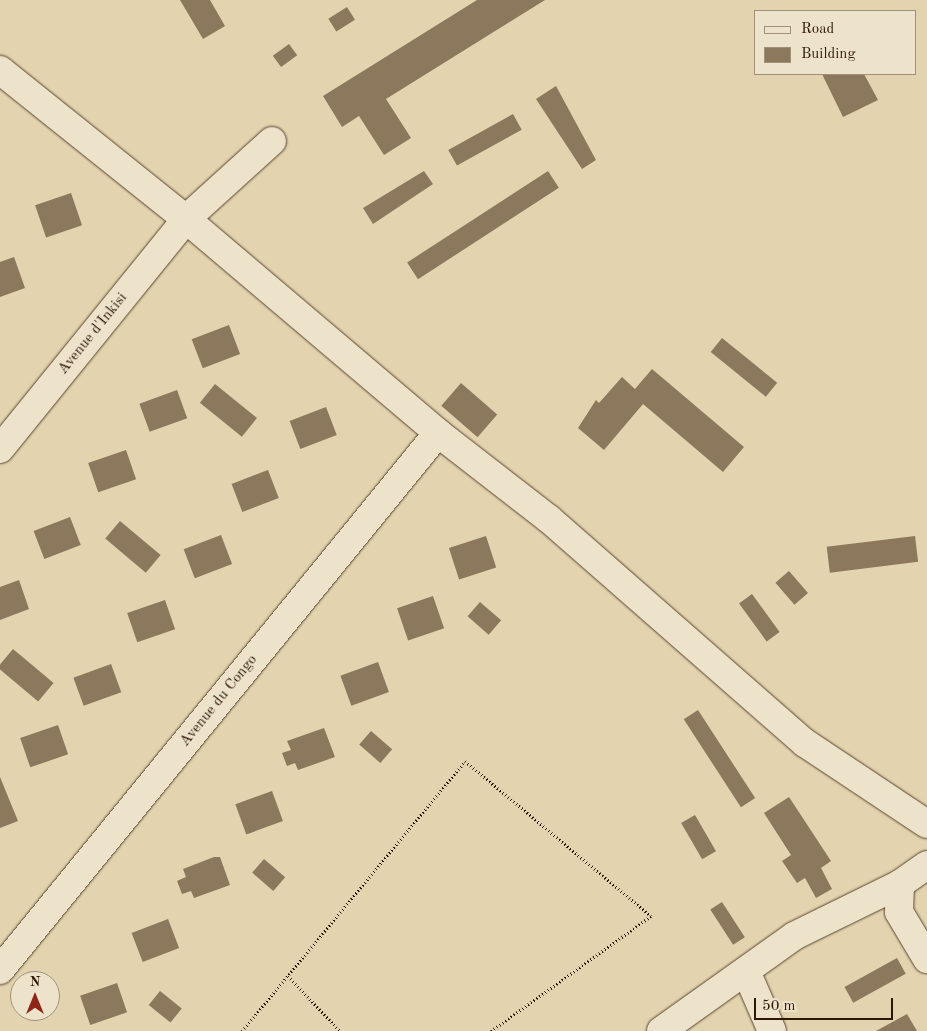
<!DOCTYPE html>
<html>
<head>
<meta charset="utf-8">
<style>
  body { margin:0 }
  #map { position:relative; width:927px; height:1031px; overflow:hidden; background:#e3d3ae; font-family:"Old Standard TT",serif }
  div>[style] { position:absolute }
  .building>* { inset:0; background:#8c785d; transform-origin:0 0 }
  .path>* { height:3px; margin-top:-1.5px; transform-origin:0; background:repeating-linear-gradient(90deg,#2d1605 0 1px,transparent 0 3.5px) }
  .roads { filter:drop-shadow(0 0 1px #5a452f) drop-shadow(0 0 1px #5a452f) }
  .minor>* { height:28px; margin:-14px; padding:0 14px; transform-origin:14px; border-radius:14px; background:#ede2ca }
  span { translate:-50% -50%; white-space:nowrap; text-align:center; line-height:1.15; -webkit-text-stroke:5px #ede2ca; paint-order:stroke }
  .street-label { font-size:15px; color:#2d1605 }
  .legend { position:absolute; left:754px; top:10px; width:162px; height:65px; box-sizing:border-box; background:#ede2ca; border:1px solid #a0907b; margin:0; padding:6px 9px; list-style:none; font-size:15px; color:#2d1605 }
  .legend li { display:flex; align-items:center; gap:10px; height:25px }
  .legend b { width:25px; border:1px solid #a0907b }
  .north { position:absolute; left:10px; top:971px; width:50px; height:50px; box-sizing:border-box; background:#ede2ca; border:1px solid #a0907b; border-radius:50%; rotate:0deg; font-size:14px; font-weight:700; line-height:20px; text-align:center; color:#2d1605 }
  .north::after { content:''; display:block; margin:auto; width:18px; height:22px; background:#8f2418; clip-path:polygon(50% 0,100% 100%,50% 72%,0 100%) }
  .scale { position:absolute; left:754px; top:998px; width:139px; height:22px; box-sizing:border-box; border:2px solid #2d1605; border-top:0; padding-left:6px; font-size:15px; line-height:18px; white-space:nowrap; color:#2d1605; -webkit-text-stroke:4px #ede2ca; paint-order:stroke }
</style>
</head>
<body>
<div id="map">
  <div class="building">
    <div style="clip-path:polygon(180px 0,210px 0,225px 26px,203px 39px)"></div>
    <div style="clip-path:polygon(477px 0,545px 0,386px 99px,411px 138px,384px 155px,359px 116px,342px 127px,323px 96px)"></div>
    <div style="left:347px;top:7px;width:15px;height:22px;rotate:58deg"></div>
    <div style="left:289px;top:44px;width:14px;height:20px;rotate:54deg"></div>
    <div style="clip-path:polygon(822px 74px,864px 74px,878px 100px,843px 117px)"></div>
    <div style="clip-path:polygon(556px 86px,596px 160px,582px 169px,536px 99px)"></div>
    <div style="left:513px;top:114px;width:18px;height:74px;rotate:61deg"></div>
    <div style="clip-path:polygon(424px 171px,433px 184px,373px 224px,363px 208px)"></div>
    <div style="left:548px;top:171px;width:20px;height:168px;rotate:57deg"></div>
    <div style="left:71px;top:193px;width:34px;height:38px;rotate:71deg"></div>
    <div style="clip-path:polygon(14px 257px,25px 288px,0 297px,0 262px)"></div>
    <div style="left:229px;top:325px;width:31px;height:40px;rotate:69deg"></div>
    <div style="left:722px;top:338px;width:71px;height:18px;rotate:39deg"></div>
    <div style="clip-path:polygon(652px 369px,744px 447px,723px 472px,643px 404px,604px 450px,578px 428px,596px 400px,599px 403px,622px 377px,635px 389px)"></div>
    <div style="left:461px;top:383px;width:48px;height:30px;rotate:41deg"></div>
    <div style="left:215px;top:384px;width:54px;height:24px;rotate:39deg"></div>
    <div style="left:177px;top:390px;width:30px;height:40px;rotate:70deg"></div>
    <div style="left:326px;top:407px;width:30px;height:39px;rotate:69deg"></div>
    <div style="left:126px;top:450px;width:31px;height:40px;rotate:71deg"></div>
    <div style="left:268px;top:470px;width:30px;height:39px;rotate:69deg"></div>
    <div style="left:70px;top:517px;width:30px;height:39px;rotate:69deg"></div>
    <div style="left:120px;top:521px;width:53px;height:23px;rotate:40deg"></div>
    <div style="left:221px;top:535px;width:31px;height:40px;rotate:69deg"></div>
    <div style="left:486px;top:536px;width:33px;height:39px;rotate:72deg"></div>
    <div style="left:915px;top:536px;width:26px;height:89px;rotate:83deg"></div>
    <div style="left:789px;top:571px;width:29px;height:18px;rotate:49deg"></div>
    <div style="clip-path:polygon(19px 580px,29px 609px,0 620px,0 587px)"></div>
    <div style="left:752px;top:594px;width:47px;height:16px;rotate:54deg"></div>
    <div style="left:433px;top:596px;width:34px;height:38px;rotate:71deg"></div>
    <div style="left:165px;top:600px;width:31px;height:40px;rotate:71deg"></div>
    <div style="left:480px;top:602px;width:28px;height:19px;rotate:41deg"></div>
    <div style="left:13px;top:649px;width:53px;height:24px;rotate:40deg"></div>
    <div style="left:378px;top:662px;width:32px;height:40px;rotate:70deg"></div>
    <div style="left:111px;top:664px;width:30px;height:40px;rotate:70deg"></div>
    <div style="left:698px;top:710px;width:105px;height:17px;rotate:57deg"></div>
    <div style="left:58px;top:725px;width:31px;height:40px;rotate:71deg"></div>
    <div style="clip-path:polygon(324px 728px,335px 757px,298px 770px,295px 763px,287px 766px,282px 753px,291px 750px,287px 741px)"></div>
    <div style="left:371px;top:731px;width:28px;height:18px;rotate:41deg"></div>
    <div style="clip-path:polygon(0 777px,18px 821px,0 828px)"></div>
    <div style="left:272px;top:791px;width:32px;height:39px;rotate:70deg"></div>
    <div style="clip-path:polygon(789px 797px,831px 861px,821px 868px,832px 889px,816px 898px,805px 878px,797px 883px,782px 861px,791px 855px,764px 813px)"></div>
    <div style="left:695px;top:815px;width:42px;height:16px;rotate:60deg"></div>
    <div style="clip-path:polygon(214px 857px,220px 857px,230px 885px,194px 898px,191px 891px,182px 894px,177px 881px,186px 877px,183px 869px)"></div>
    <div style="left:264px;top:859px;width:28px;height:18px;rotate:41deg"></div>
    <div style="left:722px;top:902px;width:42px;height:14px;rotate:57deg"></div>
    <div style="left:168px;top:919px;width:31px;height:39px;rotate:69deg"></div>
    <div style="left:897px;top:958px;width:18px;height:60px;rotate:61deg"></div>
    <div style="left:117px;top:983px;width:31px;height:39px;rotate:71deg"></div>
    <div style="left:160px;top:991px;width:28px;height:18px;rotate:39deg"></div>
    <div style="clip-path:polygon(907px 1014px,917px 1031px,876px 1031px)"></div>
  </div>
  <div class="path">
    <div style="left:288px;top:976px;width:76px;rotate:46.6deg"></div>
    <div style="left:242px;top:1031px;width:350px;rotate:-50.4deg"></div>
    <div style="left:465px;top:761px;width:242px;rotate:39.8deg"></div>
    <div style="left:651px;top:916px;width:197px;rotate:144.3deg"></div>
  </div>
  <div class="roads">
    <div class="minor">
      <div style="left:0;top:70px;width:238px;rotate:38.7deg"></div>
      <div style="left:186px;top:219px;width:331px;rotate:40.3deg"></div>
      <div style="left:438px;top:433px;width:140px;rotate:37.8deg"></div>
      <div style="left:549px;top:519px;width:340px;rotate:41.2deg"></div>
      <div style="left:805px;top:743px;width:146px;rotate:33.6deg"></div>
      <div style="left:0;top:449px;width:296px;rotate:-51deg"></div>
      <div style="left:186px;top:219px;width:116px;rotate:-42.2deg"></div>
      <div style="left:900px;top:884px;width:28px;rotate:92deg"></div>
      <div style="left:899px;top:912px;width:55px;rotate:59.2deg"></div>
      <div style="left:0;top:970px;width:693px;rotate:-50.8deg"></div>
      <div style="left:746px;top:971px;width:65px;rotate:66.6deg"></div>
      <div style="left:661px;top:1031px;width:163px;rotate:-35.5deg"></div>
      <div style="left:794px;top:936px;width:118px;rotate:-26.1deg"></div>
      <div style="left:900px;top:884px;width:33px;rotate:-35deg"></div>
    </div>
  </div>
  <div class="street-label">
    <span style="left:93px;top:334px;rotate:-51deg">Avenue d'Inkisi</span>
    <span style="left:219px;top:701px;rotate:-51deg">Avenue du Congo</span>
  </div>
  <ul class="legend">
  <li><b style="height:6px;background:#ede2ca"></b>Road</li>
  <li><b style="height:14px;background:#8c785d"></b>Building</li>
  </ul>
  <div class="north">N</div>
  <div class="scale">50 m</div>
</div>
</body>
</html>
